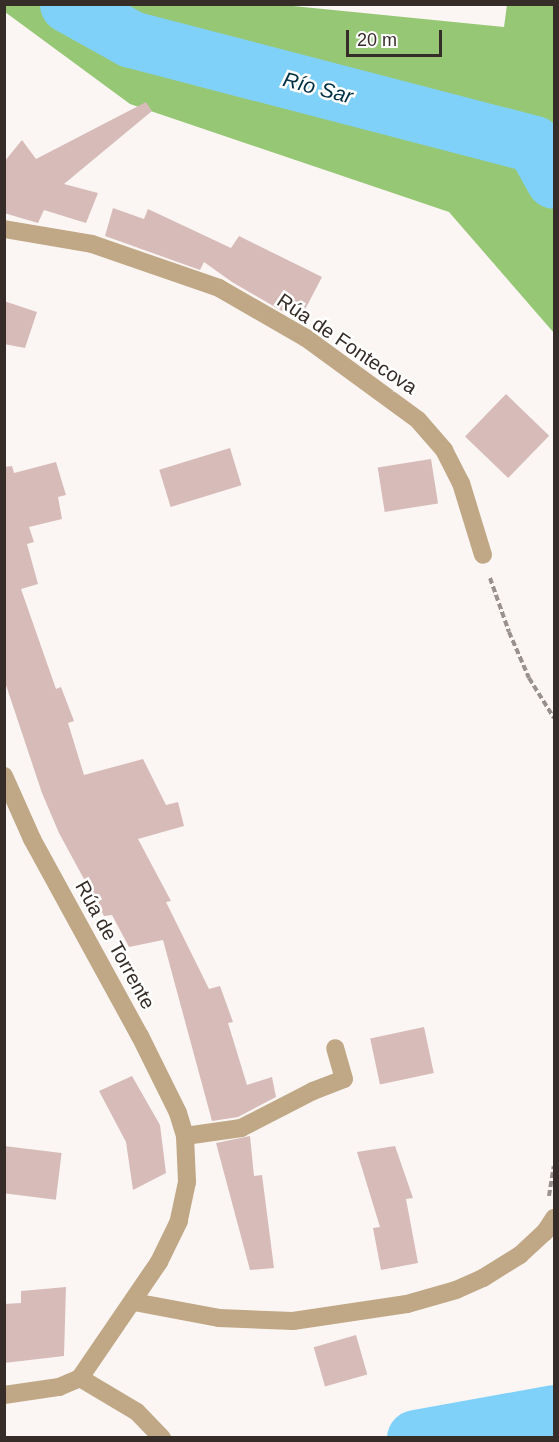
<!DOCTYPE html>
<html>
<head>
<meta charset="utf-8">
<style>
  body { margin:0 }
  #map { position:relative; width:559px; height:1442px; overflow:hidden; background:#fbf6f3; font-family:Helvetica,sans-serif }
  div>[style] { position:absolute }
  .forest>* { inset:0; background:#96c775 }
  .river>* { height:57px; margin:-28.5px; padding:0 28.5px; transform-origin:28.5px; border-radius:28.5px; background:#80d1f9 }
  .building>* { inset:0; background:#d7bbb9; transform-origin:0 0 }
  .path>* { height:4px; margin-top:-2px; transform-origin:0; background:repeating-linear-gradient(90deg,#98918d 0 6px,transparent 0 9px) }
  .lane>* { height:18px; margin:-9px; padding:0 9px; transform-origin:9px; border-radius:9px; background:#c0a785 }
  .street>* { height:18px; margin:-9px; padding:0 9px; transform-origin:9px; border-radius:9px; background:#c0a785 }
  span { translate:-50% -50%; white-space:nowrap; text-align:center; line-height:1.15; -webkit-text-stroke:5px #fff; paint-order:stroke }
  .street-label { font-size:20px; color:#362c28 }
  .water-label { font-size:21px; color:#003044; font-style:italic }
  .frame { position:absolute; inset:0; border:6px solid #362c28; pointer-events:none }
  .scale { position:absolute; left:346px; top:30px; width:96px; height:27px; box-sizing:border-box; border:3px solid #362c28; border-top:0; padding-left:8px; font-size:18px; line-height:21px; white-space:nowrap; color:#362c28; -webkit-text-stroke:4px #fff; paint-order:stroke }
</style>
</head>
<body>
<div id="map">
  <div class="forest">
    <div style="clip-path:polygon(5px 4px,273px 4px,504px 27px,507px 5px,554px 5px,554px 333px,449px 212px,130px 104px,5px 12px)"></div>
  </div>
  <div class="river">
    <div style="left:68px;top:4px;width:72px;rotate:29.1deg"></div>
    <div style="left:131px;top:39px;width:416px;rotate:14.6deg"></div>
    <div style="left:534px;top:144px;width:41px;rotate:60.9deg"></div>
    <div style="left:415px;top:1438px;width:141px;rotate:-10.2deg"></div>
  </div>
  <div class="building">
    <div style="clip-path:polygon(146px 102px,152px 111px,64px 184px,98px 193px,86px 223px,44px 210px,38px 223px,4px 213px,4px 162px,22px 140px,36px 159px)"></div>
    <div style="clip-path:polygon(113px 208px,144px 219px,148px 209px,231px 248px,239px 236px,322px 277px,299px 321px,232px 282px,204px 262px,200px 270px,105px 236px)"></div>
    <div style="clip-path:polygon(4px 301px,37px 312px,25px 348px,4px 344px)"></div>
    <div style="left:506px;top:394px;width:60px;height:59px;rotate:44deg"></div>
    <div style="left:230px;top:448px;width:39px;height:74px;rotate:73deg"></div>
    <div style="left:431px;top:459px;width:45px;height:54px;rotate:81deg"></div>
    <div style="clip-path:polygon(56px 462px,66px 495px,58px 497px,62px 519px,29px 527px,34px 542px,27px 544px,38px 584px,21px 589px,56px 689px,61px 687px,74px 721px,68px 723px,84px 775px,143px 759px,166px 805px,178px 802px,184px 826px,138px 839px,171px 901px,166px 902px,209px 989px,220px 986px,233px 1022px,228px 1023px,247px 1085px,272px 1077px,276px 1097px,238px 1117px,212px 1121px,163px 940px,129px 947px,112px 915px,104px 916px,59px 833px,42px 793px,4px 679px,4px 467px,12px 466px,14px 473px)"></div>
    <div style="left:424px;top:1027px;width:47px;height:55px;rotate:78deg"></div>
    <div style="clip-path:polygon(132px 1076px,160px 1125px,166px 1173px,133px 1190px,126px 1142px,99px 1091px)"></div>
    <div style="clip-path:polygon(250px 1136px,254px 1176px,262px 1175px,274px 1268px,250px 1270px,216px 1143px)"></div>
    <div style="left:4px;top:1146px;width:58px;height:47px;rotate:7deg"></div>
    <div style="clip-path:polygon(395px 1146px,413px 1198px,406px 1199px,418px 1263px,381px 1270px,373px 1228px,380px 1227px,357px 1152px)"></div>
    <div style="clip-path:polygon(66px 1287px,64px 1356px,4px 1363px,4px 1304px,21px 1303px,21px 1291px)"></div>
    <div style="left:356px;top:1335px;width:41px;height:44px;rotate:74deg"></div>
  </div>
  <div class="path">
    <div style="left:490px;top:578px;width:57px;rotate:70.6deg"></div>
    <div style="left:509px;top:632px;width:50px;rotate:66.5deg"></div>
    <div style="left:529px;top:678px;width:47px;rotate:58deg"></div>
    <div style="left:549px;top:1196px;width:30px;rotate:-81deg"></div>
  </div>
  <div class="lane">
    <div style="left:185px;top:1136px;width:57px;rotate:-8.1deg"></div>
    <div style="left:241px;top:1128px;width:81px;rotate:-27.2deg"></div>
    <div style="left:313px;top:1091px;width:33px;rotate:-21deg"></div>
    <div style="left:344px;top:1079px;width:32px;rotate:-106deg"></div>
    <div style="left:456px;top:1290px;width:30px;rotate:-24deg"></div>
    <div style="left:483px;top:1278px;width:44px;rotate:-31.9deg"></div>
    <div style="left:520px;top:1255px;width:34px;rotate:-43deg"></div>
    <div style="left:545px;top:1232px;width:17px;rotate:-57deg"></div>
  </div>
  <div class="street">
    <div style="left:4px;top:229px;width:89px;rotate:9.7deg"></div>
    <div style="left:92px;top:244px;width:134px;rotate:19.1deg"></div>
    <div style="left:219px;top:288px;width:100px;rotate:29.9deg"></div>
    <div style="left:306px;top:338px;width:139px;rotate:36.2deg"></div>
    <div style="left:418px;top:420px;width:40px;rotate:49deg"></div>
    <div style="left:444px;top:450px;width:37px;rotate:63deg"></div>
    <div style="left:461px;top:483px;width:75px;rotate:73deg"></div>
    <div style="left:4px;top:776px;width:69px;rotate:66deg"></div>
    <div style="left:32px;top:839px;width:225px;rotate:61.3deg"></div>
    <div style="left:140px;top:1036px;width:86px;rotate:63.7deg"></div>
    <div style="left:178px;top:1113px;width:24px;rotate:73deg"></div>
    <div style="left:185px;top:1136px;width:46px;rotate:87.5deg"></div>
    <div style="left:187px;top:1182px;width:40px;rotate:102deg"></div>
    <div style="left:179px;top:1221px;width:46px;rotate:116deg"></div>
    <div style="left:159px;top:1262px;width:140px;rotate:124.3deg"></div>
    <div style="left:134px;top:1302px;width:86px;rotate:10.7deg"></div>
    <div style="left:219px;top:1318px;width:74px;rotate:2.3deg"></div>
    <div style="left:293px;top:1321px;width:115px;rotate:-8.5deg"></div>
    <div style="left:407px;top:1304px;width:51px;rotate:-15.9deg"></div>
    <div style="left:80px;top:1378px;width:66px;rotate:30.8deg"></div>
    <div style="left:137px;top:1412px;width:36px;rotate:46deg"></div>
    <div style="left:4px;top:1395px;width:56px;rotate:-8.3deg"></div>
    <div style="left:59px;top:1387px;width:23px;rotate:-23deg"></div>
  </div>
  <div class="street-label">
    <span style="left:347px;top:344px;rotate:34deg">Rúa de Fontecova</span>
    <span style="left:115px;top:945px;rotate:61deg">Rúa de Torrente</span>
  </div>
  <div class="water-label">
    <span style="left:318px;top:88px;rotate:15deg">Río Sar</span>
  </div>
  <div class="frame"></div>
  <div class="scale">20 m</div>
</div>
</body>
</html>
